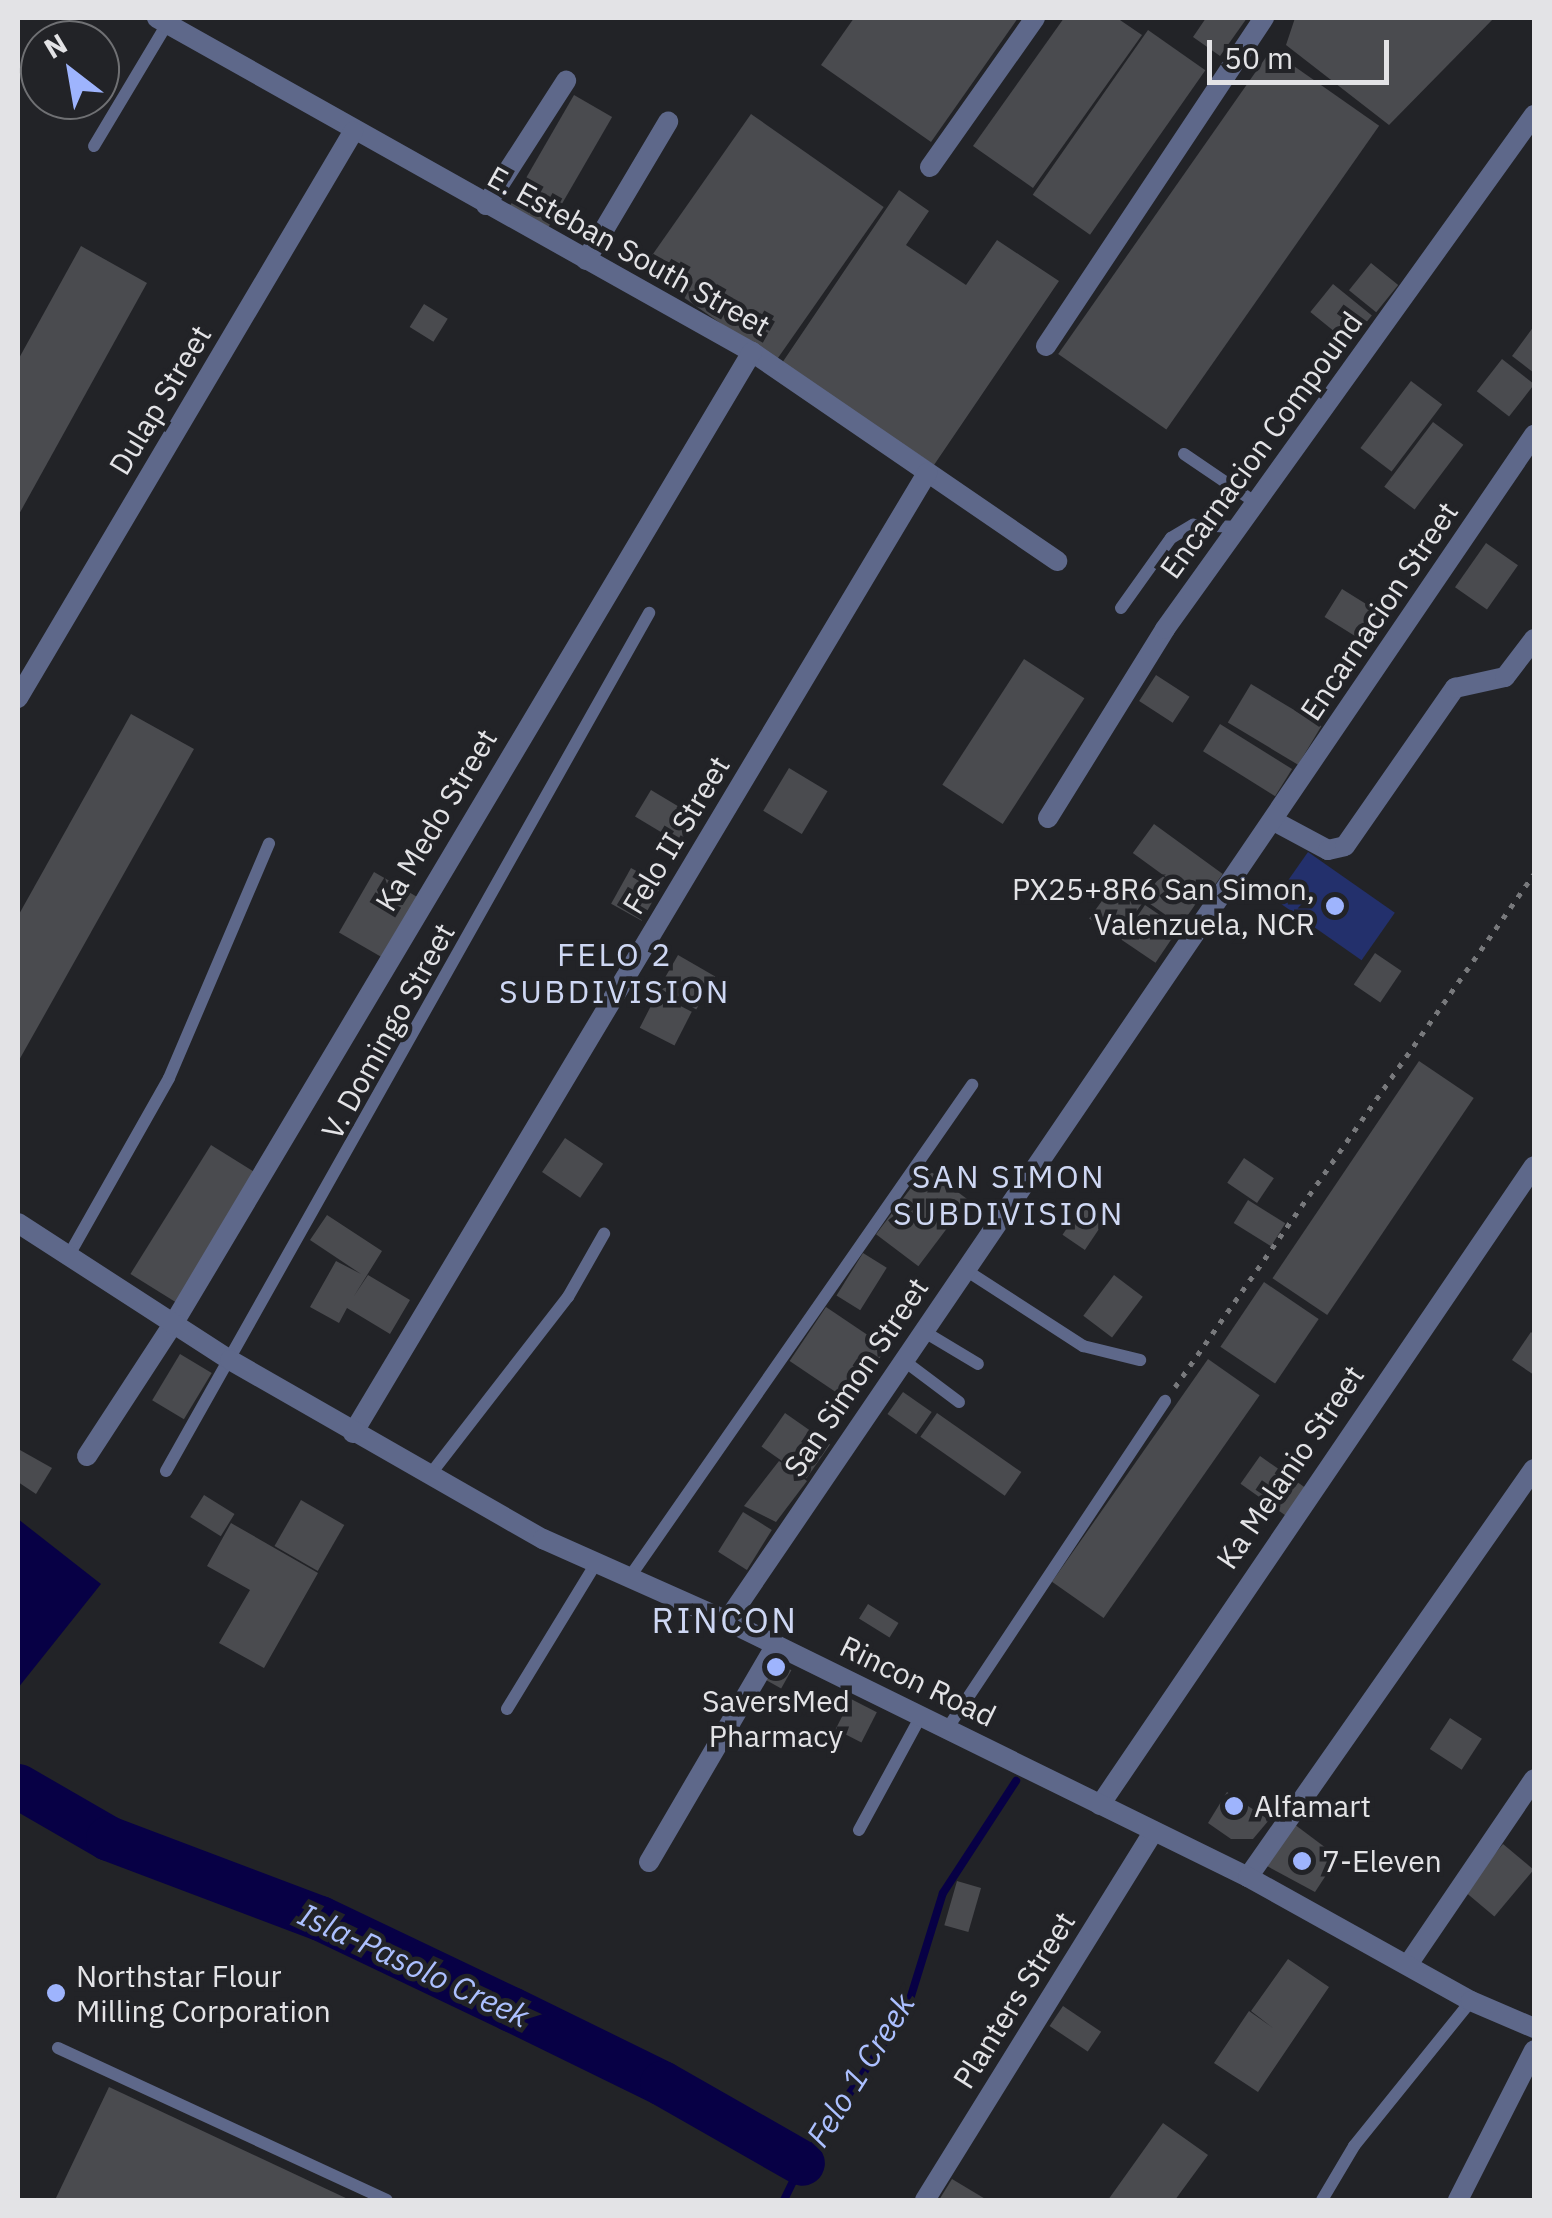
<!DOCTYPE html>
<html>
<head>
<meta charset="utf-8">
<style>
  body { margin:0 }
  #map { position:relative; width:1552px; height:2218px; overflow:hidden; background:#222327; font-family:"IBM Plex Sans",sans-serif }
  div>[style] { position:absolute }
  .green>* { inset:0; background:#23306c; transform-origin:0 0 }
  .water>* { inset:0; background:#070045 }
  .stream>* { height:8px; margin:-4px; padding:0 4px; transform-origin:4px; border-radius:4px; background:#070045 }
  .river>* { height:45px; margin:-22.5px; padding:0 22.5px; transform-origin:22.5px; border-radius:22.5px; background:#070045 }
  .building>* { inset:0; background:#4a4b4f; transform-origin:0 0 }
  .path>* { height:5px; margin-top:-2.5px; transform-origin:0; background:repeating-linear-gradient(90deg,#78797c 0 5px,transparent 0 13px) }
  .service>* { height:12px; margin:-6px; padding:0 6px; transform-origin:6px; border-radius:6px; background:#5e688a }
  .pedestrian>* { height:20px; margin:-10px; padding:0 10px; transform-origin:10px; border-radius:10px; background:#5e688a }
  .minor>* { height:20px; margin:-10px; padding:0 10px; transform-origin:10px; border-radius:10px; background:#5e688a }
  .tertiary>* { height:20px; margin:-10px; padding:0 10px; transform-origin:10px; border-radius:10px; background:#5e688a }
  .dots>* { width:28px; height:28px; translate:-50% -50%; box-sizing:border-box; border:5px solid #222327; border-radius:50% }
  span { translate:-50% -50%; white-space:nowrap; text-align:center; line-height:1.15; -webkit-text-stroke:9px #222327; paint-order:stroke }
  .street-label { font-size:30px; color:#e3e3e6 }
  .poi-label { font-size:30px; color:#e3e3e6 }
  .right { translate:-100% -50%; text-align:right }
  .left { translate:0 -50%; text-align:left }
  .neighbourhood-label { font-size:32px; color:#ced7f3; letter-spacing:2.5px }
  .water-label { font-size:32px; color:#acc0ff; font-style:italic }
  .quarter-label { font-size:35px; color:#ced7f3; letter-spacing:2.5px }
  .frame { position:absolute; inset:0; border:20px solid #e3e3e6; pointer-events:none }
  .north { position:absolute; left:20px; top:20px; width:100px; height:100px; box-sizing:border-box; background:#222327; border:2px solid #6f7073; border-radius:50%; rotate:329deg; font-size:28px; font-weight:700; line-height:40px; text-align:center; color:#e3e3e6 }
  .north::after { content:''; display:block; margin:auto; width:35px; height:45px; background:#9eb4fd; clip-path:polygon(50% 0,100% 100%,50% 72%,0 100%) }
  .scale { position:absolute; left:1207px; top:40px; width:182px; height:45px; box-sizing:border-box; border:5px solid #e3e3e6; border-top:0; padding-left:12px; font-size:30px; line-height:35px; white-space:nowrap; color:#e3e3e6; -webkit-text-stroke:8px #222327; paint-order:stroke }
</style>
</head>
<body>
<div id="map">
  <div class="green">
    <div style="left:1308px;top:852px;width:106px;height:58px;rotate:35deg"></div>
  </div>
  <div class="water">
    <div style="clip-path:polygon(18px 1519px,101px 1584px,18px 1688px)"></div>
  </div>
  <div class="stream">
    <div style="left:784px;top:2200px;width:41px;rotate:-64.1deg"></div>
    <div style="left:802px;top:2163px;width:186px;rotate:-55.7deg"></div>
    <div style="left:907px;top:2009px;width:121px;rotate:-72.8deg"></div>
    <div style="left:943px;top:1893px;width:134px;rotate:-56.9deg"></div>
  </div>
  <div class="river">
    <div style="left:18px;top:1786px;width:104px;rotate:30deg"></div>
    <div style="left:108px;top:1838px;width:227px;rotate:20.7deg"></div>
    <div style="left:320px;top:1918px;width:212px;rotate:25.5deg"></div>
    <div style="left:511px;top:2009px;width:168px;rotate:26.1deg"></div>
    <div style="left:662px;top:2083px;width:161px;rotate:29.7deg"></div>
  </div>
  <div class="building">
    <div style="clip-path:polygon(854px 18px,1018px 18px,931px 142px,821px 65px)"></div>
    <div style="clip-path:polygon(1064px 18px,1117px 18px,1142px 35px,1033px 188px,973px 146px)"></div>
    <div style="clip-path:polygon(1206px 18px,1247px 18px,1220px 56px,1193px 37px)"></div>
    <div style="clip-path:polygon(1295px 18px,1494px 18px,1389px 125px,1286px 45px)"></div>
    <div style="left:1148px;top:30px;width:70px;height:201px;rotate:35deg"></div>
    <div style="left:1271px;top:50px;width:132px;height:371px;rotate:35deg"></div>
    <div style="left:574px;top:95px;width:44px;height:128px;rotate:30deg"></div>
    <div style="left:751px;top:114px;width:162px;height:189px;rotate:35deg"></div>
    <div style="clip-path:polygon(899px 190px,929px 211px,906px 245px,966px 285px,997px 240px,1059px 281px,934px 465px,782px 363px)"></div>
    <div style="clip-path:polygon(81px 246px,147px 283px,18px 516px,18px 360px)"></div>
    <div style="left:1371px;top:263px;width:35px;height:35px;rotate:39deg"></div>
    <div style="left:1333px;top:284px;width:50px;height:36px;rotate:39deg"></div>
    <div style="left:424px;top:304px;width:28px;height:27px;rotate:32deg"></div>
    <div style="clip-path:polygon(1534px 326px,1534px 373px,1512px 356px)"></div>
    <div style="left:1502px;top:359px;width:41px;height:41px;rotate:38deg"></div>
    <div style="left:1411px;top:381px;width:39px;height:84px;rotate:37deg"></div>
    <div style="left:1433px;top:422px;width:38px;height:81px;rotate:37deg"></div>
    <div style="left:1486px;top:543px;width:39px;height:54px;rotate:35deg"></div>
    <div style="left:1342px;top:589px;width:53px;height:33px;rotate:32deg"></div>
    <div style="left:1024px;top:659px;width:72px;height:150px;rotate:33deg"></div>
    <div style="left:1156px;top:675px;width:40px;height:31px;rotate:33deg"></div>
    <div style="left:1251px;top:684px;width:82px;height:45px;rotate:31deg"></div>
    <div style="clip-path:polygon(131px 714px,194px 749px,18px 1062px,18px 916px)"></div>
    <div style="left:1220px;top:724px;width:85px;height:32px;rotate:32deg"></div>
    <div style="left:789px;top:768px;width:45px;height:50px;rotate:31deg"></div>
    <div style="left:651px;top:790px;width:52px;height:31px;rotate:31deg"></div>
    <div style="left:1154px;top:824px;width:85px;height:36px;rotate:36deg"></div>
    <div style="left:631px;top:868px;width:35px;height:41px;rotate:29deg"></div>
    <div style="left:374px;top:872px;width:50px;height:70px;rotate:30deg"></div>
    <div style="left:1161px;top:875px;width:45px;height:30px;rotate:35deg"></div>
    <div style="left:1115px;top:883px;width:34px;height:44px;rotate:36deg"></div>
    <div style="left:1145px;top:905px;width:41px;height:42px;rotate:34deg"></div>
    <div style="left:1375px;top:953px;width:32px;height:38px;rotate:34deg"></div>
    <div style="left:678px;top:955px;width:43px;height:38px;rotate:30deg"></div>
    <div style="left:657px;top:994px;width:39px;height:38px;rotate:27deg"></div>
    <div style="left:1419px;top:1061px;width:66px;height:262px;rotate:34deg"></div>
    <div style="left:565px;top:1138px;width:46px;height:41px;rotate:34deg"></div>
    <div style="left:211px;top:1145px;width:55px;height:152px;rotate:32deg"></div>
    <div style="left:1244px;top:1158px;width:36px;height:30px;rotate:34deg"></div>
    <div style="left:926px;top:1168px;width:53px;height:83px;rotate:37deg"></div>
    <div style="left:1086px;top:1200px;width:27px;height:42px;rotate:34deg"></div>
    <div style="left:1248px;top:1200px;width:44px;height:27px;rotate:32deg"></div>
    <div style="clip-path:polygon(327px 1215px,382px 1251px,354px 1296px,368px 1275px,410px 1300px,390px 1334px,347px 1308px,339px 1323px,310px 1307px,336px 1261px,361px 1274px,310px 1240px)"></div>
    <div style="left:863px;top:1253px;width:28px;height:50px;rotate:32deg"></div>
    <div style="left:1114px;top:1275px;width:36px;height:51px;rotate:37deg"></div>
    <div style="left:1264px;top:1282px;width:66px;height:78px;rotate:34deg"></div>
    <div style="left:826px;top:1307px;width:73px;height:65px;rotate:34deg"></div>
    <div style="clip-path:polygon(1531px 1332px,1534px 1335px,1534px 1375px,1512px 1360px)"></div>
    <div style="left:180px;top:1354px;width:37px;height:54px;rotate:31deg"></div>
    <div style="left:1208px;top:1359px;width:63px;height:272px;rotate:35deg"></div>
    <div style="left:903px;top:1392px;width:35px;height:27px;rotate:35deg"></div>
    <div style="left:785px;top:1413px;width:55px;height:41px;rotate:35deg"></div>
    <div style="left:937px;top:1413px;width:103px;height:29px;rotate:35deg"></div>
    <div style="clip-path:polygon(20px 1450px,52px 1468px,36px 1494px,18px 1482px)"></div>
    <div style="left:1260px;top:1456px;width:55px;height:34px;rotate:35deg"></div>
    <div style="clip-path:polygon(779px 1461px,807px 1481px,776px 1522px,744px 1506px)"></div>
    <div style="left:204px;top:1495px;width:36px;height:26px;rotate:32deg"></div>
    <div style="left:301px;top:1500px;width:50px;height:53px;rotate:30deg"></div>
    <div style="left:743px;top:1512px;width:34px;height:47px;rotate:32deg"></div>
    <div style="clip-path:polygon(231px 1523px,318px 1573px,264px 1668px,219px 1643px,250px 1590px,207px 1566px)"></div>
    <div style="left:868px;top:1604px;width:36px;height:17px;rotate:32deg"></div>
    <div style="left:773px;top:1660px;width:21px;height:21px;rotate:29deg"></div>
    <div style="left:851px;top:1699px;width:29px;height:34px;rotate:27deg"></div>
    <div style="left:1450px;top:1718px;width:38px;height:37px;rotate:33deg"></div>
    <div style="clip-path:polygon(1227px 1792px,1269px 1820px,1253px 1839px,1231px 1839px,1208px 1823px)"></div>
    <div style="clip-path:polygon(1294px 1824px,1338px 1857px,1315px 1892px,1267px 1866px)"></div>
    <div style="left:1503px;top:1844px;width:40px;height:61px;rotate:40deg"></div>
    <div style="left:957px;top:1881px;width:25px;height:46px;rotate:16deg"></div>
    <div style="clip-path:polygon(1288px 1959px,1329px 1987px,1258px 2092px,1214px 2063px,1249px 2011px,1273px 2028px,1251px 2011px)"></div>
    <div style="left:1063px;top:2006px;width:46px;height:24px;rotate:34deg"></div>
    <div style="clip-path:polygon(109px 2087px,350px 2200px,55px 2200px)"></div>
    <div style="clip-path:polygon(1163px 2123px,1208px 2155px,1175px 2200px,1108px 2200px)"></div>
    <div style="clip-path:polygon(952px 2179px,987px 2200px,939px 2200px)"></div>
  </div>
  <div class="path">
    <div style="left:1175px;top:1387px;width:626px;rotate:-55.02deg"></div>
  </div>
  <div class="service">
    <div style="left:94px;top:146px;width:142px;rotate:-59.1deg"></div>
    <div style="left:1184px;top:454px;width:87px;rotate:34.2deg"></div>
    <div style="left:1121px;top:608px;width:86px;rotate:-54.5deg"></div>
    <div style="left:1171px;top:538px;width:26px;rotate:-31deg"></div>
    <div style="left:1193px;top:525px;width:45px;rotate:2.5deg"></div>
    <div style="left:69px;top:1255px;width:203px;rotate:-60.5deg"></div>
    <div style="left:169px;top:1078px;width:255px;rotate:-66.9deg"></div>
    <div style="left:964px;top:1269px;width:142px;rotate:32.9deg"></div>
    <div style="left:1083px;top:1346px;width:59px;rotate:13.8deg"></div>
    <div style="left:923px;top:1331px;width:64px;rotate:31deg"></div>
    <div style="left:903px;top:1360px;width:70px;rotate:36.9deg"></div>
    <div style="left:166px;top:1471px;width:985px;rotate:-60.62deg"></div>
    <div style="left:429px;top:1476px;width:227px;rotate:-52.2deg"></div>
    <div style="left:568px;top:1297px;width:73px;rotate:-60.3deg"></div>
    <div style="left:629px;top:1578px;width:601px;rotate:-55.17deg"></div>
    <div style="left:507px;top:1709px;width:171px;rotate:-58.6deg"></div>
    <div style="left:947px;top:1729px;width:394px;rotate:-56.4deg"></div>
    <div style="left:859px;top:1830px;width:130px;rotate:-61.5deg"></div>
    <div style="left:58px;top:2048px;width:362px;rotate:24.8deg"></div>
    <div style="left:1322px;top:2200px;width:63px;rotate:-59.3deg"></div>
    <div style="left:1354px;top:2146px;width:186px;rotate:-51.1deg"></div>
  </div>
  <div class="pedestrian">
    <div style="left:486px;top:205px;width:148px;rotate:-57.2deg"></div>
    <div style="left:586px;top:260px;width:161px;rotate:-59.3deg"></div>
  </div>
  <div class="minor">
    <div style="left:157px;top:18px;width:682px;rotate:29.31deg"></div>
    <div style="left:752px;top:352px;width:370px;rotate:34.4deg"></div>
    <div style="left:930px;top:167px;width:182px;rotate:-54.8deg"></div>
    <div style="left:1046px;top:346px;width:394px;rotate:-56.4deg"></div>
    <div style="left:18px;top:698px;width:658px;rotate:-59.38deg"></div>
    <div style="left:1048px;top:818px;width:222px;rotate:-58.2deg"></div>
    <div style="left:1165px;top:629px;width:633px;rotate:-54.33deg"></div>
    <div style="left:353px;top:1433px;width:1119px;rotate:-59.12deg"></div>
    <div style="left:87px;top:1456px;width:161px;rotate:-56.9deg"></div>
    <div style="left:175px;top:1321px;width:1128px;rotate:-59.23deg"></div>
    <div style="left:1100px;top:1805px;width:772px;rotate:-55.82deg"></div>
    <div style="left:649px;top:1862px;width:251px;rotate:-59.7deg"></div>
    <div style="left:1248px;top:1877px;width:498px;rotate:-55deg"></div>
    <div style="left:1409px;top:1963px;width:222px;rotate:-55.8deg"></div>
    <div style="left:925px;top:2200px;width:434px;rotate:-58.2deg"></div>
    <div style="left:1458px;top:2200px;width:168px;rotate:-63.1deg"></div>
  </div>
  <div class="tertiary">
    <div style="left:1274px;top:821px;width:61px;rotate:28.2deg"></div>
    <div style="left:1328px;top:850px;width:17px;rotate:-13deg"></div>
    <div style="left:1345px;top:846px;width:193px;rotate:-55.2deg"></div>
    <div style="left:1455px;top:688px;width:51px;rotate:-12.4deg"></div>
    <div style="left:1505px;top:677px;width:48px;rotate:-52.7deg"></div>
    <div style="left:18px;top:1223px;width:252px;rotate:32.9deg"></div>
    <div style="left:230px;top:1360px;width:361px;rotate:29.8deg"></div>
    <div style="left:543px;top:1539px;width:201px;rotate:24deg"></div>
    <div style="left:727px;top:1621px;width:580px;rotate:26.17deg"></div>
    <div style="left:1248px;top:1877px;width:255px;rotate:29.1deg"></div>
    <div style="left:1471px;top:2001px;width:69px;rotate:23.2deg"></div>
    <div style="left:727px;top:1621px;width:1435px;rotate:-55.77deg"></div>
  </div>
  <div class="dots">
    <div style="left:1335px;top:906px;background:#9eb4fd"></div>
    <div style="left:776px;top:1667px;background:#9eb4fd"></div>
    <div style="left:1234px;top:1806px;background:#9eb4fd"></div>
    <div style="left:1302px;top:1861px;background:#9eb4fd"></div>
    <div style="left:56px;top:1993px;background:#9eb4fd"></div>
  </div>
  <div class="street-label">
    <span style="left:629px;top:251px;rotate:29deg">E. Esteban South Street</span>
    <span style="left:160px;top:400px;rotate:-59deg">Dulap Street</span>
    <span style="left:1261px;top:445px;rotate:-54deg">Encarnacion Compound</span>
    <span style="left:1379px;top:611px;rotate:-56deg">Encarnacion Street</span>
    <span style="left:436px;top:820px;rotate:-59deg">Ka Medo Street</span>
    <span style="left:676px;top:835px;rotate:-59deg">Felo II Street</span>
    <span style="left:388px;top:1031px;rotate:-61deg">V. Domingo Street</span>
    <span style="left:856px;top:1377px;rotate:-56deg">San Simon Street</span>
    <span style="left:1290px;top:1467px;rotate:-56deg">Ka Melanio Street</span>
    <span style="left:918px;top:1681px;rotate:26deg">Rincon Road</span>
    <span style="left:1014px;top:2000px;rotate:-58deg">Planters Street</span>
  </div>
  <div class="poi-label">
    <span class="right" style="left:1315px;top:906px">PX25+8R6 San Simon,<br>Valenzuela, NCR</span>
    <span style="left:776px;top:1718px">SaversMed<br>Pharmacy</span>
    <span class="left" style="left:1254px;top:1806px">Alfamart</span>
    <span class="left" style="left:1322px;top:1861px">7-Eleven</span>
    <span class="left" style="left:76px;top:1993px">Northstar Flour<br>Milling Corporation</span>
  </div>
  <div class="neighbourhood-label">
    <span style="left:615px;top:973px">FELO 2<br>SUBDIVISION</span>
    <span style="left:1009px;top:1195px">SAN SIMON<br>SUBDIVISION</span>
  </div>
  <div class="water-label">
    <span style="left:414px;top:1965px;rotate:25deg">Isla-Pasolo Creek</span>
    <span style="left:860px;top:2070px;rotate:-58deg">Felo 1 Creek</span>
  </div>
  <div class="quarter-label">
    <span style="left:725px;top:1620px">RINCON</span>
  </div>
  <div class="frame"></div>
  <div class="north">N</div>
  <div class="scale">50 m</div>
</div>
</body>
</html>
